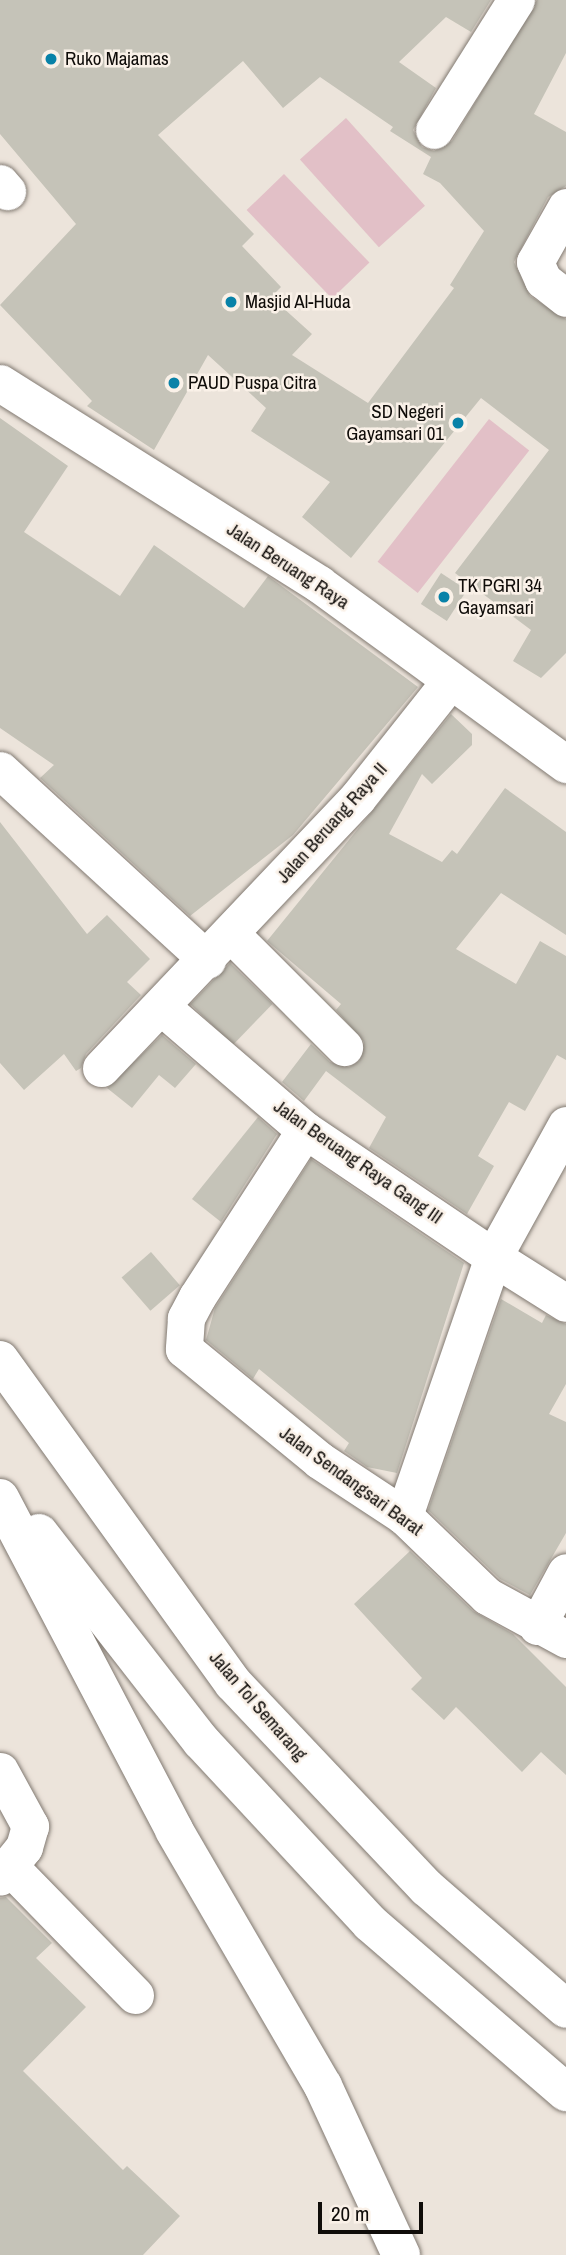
<!DOCTYPE html>
<html>
<head>
<meta charset="utf-8">
<style>
  body { margin:0 }
  #map { position:relative; width:566px; height:2255px; overflow:hidden; background:#ece4db; font-family:"Archivo Narrow",sans-serif }
  div>[style] { position:absolute }
  .green>* { inset:0; background:#e2c0c7; transform-origin:0 0 }
  .building>* { inset:0; background:#c5c3b8; transform-origin:0 0 }
  .roads { filter:drop-shadow(0 0 2px #817971) drop-shadow(0 0 2px #817971) }
  .minor>* { height:37px; margin:-18.5px; padding:0 18.5px; transform-origin:18.5px; border-radius:18.5px; background:#fff }
  .highway>* { height:38px; margin:-19px; padding:0 19px; transform-origin:19px; border-radius:19px; background:#fff }
  .dots>* { width:19px; height:19px; translate:-50% -50%; box-sizing:border-box; border:4px solid #faf1e8; border-radius:50% }
  span { translate:-50% -50%; white-space:nowrap; text-align:center; line-height:1.15; -webkit-text-stroke:5px #faf1e8; paint-order:stroke }
  .poi-label { font-size:19px; color:#0f0c09 }
  .left { translate:0 -50%; text-align:left }
  .right { translate:-100% -50%; text-align:right }
  .street-label { font-size:19px; color:#0f0c09 }
  .scale { position:absolute; left:318px; top:2202px; width:105px; height:32px; box-sizing:border-box; border:4px solid #0f0c09; border-top:0; padding-left:9px; font-size:21px; line-height:24px; white-space:nowrap; color:#0f0c09; -webkit-text-stroke:5px #faf1e8; paint-order:stroke }
</style>
</head>
<body>
<div id="map">
  <div class="green">
    <div style="left:346px;top:118px;width:118px;height:62px;rotate:48deg"></div>
    <div style="left:284px;top:174px;width:123px;height:52px;rotate:46deg"></div>
    <div style="left:489px;top:419px;width:51px;height:181px;rotate:38deg"></div>
  </div>
  <div class="building">
    <div style="clip-path:polygon(evenodd,0 0,491px 0,471px 32px,446px 17px,399px 62px,436px 88px,413px 130px,422px 147px,434px 151px,452px 141px,537px 0,566px 0,566px 53px,534px 114px,566px 132px,566px 186px,548px 197px,514px 262px,530px 296px,566px 319px,566px 653px,541px 678px,513px 661px,531px 630px,455px 573px,549px 450px,481px 398px,351px 558px,302px 517px,330px 482px,251px 431px,266px 408px,208px 355px,154px 450px,87px 406px,92px 401px,0 305px,76px 224px,0 134px,0 0,243px 61px,283px 108px,320px 77px,393px 127px,390px 131px,431px 157px,423px 174px,440px 183px,484px 231px,450px 285px,454px 288px,368px 403px,292px 355px,312px 334px,271px 297px,281px 287px,242px 246px,254px 234px,158px 135px,243px 61px)"></div>
    <div style="clip-path:polygon(0 418px,68px 466px,24px 532px,120px 596px,154px 545px,244px 608px,268px 576px,418px 687px,293px 835px,190px 916px,40px 778px,54px 765px,0 728px)"></div>
    <div style="left:441px;top:573px;width:31px;height:37px;rotate:33deg"></div>
    <div style="clip-path:polygon(451px 714px,472px 734px,472px 745px,432px 784px,422px 774px,389px 834px,442px 862px,452px 850px,457px 854px,505px 788px,566px 832px,566px 935px,501px 893px,456px 949px,516px 984px,540px 941px,566px 956px,566px 1060px,557px 1055px,525px 1111px,509px 1102px,478px 1156px,494px 1166px,467px 1214px,369px 1148px,386px 1117px,326px 1071px,304px 1101px,282px 1082px,311px 1044px,330px 1062px,349px 1067px,359px 1061px,364px 1042px,336px 1010px,341px 1004px,267px 941px)"></div>
    <div style="clip-path:polygon(0 822px,87px 934px,107px 915px,150px 959px,127px 982px,141px 995px,86px 1054px,81px 1068px,76px 1071px,64px 1054px,24px 1090px,0 1063px)"></div>
    <div style="left:230px;top:963px;width:59px;height:57px;rotate:44deg"></div>
    <div style="clip-path:polygon(162px 1035px,196px 1064px,175px 1088px,159px 1075px,132px 1108px,107px 1088px)"></div>
    <div style="clip-path:polygon(258px 1117px,277px 1134px,221px 1222px,192px 1199px)"></div>
    <div style="clip-path:polygon(311px 1159px,464px 1263px,397px 1473px,367px 1467px,344px 1451px,349px 1443px,259px 1369px,253px 1379px,206px 1340px,215px 1308px)"></div>
    <div style="left:151px;top:1252px;width:44px;height:39px;rotate:49deg"></div>
    <div style="clip-path:polygon(501px 1299px,542px 1323px,546px 1315px,566px 1324px,566px 1384px,549px 1414px,566px 1422px,566px 1533px,530px 1595px,500px 1579px,428px 1510px)"></div>
    <div style="clip-path:polygon(410px 1551px,473px 1611px,513px 1634px,566px 1687px,566px 1775px,541px 1752px,522px 1772px,456px 1707px,444px 1720px,411px 1689px,422px 1678px,354px 1604px)"></div>
    <div style="clip-path:polygon(6px 1897px,52px 1943px,36px 1958px,86px 2007px,23px 2071px,123px 2170px,127px 2166px,180px 2216px,143px 2255px,0 2255px,0 1898px)"></div>
  </div>
  <div class="roads">
    <div class="minor">
      <div style="left:434px;top:130px;width:154px;rotate:-57.8deg"></div>
      <div style="left:0;top:183px;width:11px;rotate:49deg"></div>
      <div style="left:566px;top:207px;width:63px;rotate:119.4deg"></div>
      <div style="left:535px;top:262px;width:20px;rotate:66deg"></div>
      <div style="left:543px;top:280px;width:29px;rotate:38deg"></div>
      <div style="left:0;top:383px;width:377px;rotate:32.2deg"></div>
      <div style="left:319px;top:584px;width:306px;rotate:36.1deg"></div>
      <div style="left:0;top:770px;width:281px;rotate:42.5deg"></div>
      <div style="left:231px;top:934px;width:160px;rotate:45deg"></div>
      <div style="left:163px;top:1008px;width:187px;rotate:40.7deg"></div>
      <div style="left:305px;top:1130px;width:227px;rotate:34deg"></div>
      <div style="left:493px;top:1257px;width:274px;rotate:109deg"></div>
      <div style="left:101px;top:1068px;width:373px;rotate:-46.5deg"></div>
      <div style="left:358px;top:797px;width:148px;rotate:-51.6deg"></div>
      <div style="left:566px;top:1125px;width:151px;rotate:118.9deg"></div>
      <div style="left:493px;top:1257px;width:86px;rotate:32.2deg"></div>
      <div style="left:305px;top:1130px;width:199px;rotate:122.9deg"></div>
      <div style="left:197px;top:1297px;width:24px;rotate:118deg"></div>
      <div style="left:186px;top:1318px;width:31px;rotate:94deg"></div>
      <div style="left:184px;top:1349px;width:175px;rotate:39.4deg"></div>
      <div style="left:319px;top:1460px;width:102px;rotate:33.4deg"></div>
      <div style="left:404px;top:1516px;width:115px;rotate:43.9deg"></div>
      <div style="left:487px;top:1596px;width:90px;rotate:28.6deg"></div>
      <div style="left:537px;top:1626px;width:61px;rotate:-61.8deg"></div>
      <div style="left:0;top:1771px;width:63px;rotate:61.4deg"></div>
      <div style="left:30px;top:1826px;width:22px;rotate:106deg"></div>
      <div style="left:24px;top:1847px;width:38px;rotate:129deg"></div>
      <div style="left:10px;top:1867px;width:179px;rotate:45.7deg"></div>
    </div>
    <div class="highway">
      <div style="left:0;top:1360px;width:398px;rotate:54.2deg"></div>
      <div style="left:233px;top:1683px;width:282px;rotate:46.6deg"></div>
      <div style="left:427px;top:1888px;width:184px;rotate:41deg"></div>
      <div style="left:0;top:1498px;width:375px;rotate:62.3deg"></div>
      <div style="left:174px;top:1830px;width:296px;rotate:59.8deg"></div>
      <div style="left:323px;top:2086px;width:186px;rotate:65.2deg"></div>
      <div style="left:39px;top:1533px;width:264px;rotate:52.1deg"></div>
      <div style="left:201px;top:1741px;width:248px;rotate:47.1deg"></div>
      <div style="left:370px;top:1923px;width:259px;rotate:40.8deg"></div>
    </div>
  </div>
  <div class="dots">
    <div style="left:51px;top:59px;background:#0982a8"></div>
    <div style="left:231px;top:302px;background:#0982a8"></div>
    <div style="left:174px;top:383px;background:#0982a8"></div>
    <div style="left:458px;top:423px;background:#0982a8"></div>
    <div style="left:444px;top:597px;background:#0982a8"></div>
  </div>
  <div class="poi-label">
    <span class="left" style="left:65px;top:59px">Ruko Majamas</span>
    <span class="left" style="left:245px;top:302px">Masjid Al-Huda</span>
    <span class="left" style="left:188px;top:383px">PAUD Puspa Citra</span>
    <span class="right" style="left:444px;top:423px">SD Negeri<br>Gayamsari 01</span>
    <span class="left" style="left:458px;top:597px">TK PGRI 34<br>Gayamsari</span>
  </div>
  <div class="street-label">
    <span style="left:288px;top:566px;rotate:33deg">Jalan Beruang Raya</span>
    <span style="left:332px;top:823px;rotate:-48deg">Jalan Beruang Raya II</span>
    <span style="left:358px;top:1162px;rotate:35deg">Jalan Beruang Raya Gang III</span>
    <span style="left:351px;top:1481px;rotate:36deg">Jalan Sendangsari Barat</span>
    <span style="left:258px;top:1706px;rotate:49deg">Jalan Tol Semarang</span>
  </div>
  <div class="scale">20 m</div>
</div>
</body>
</html>
